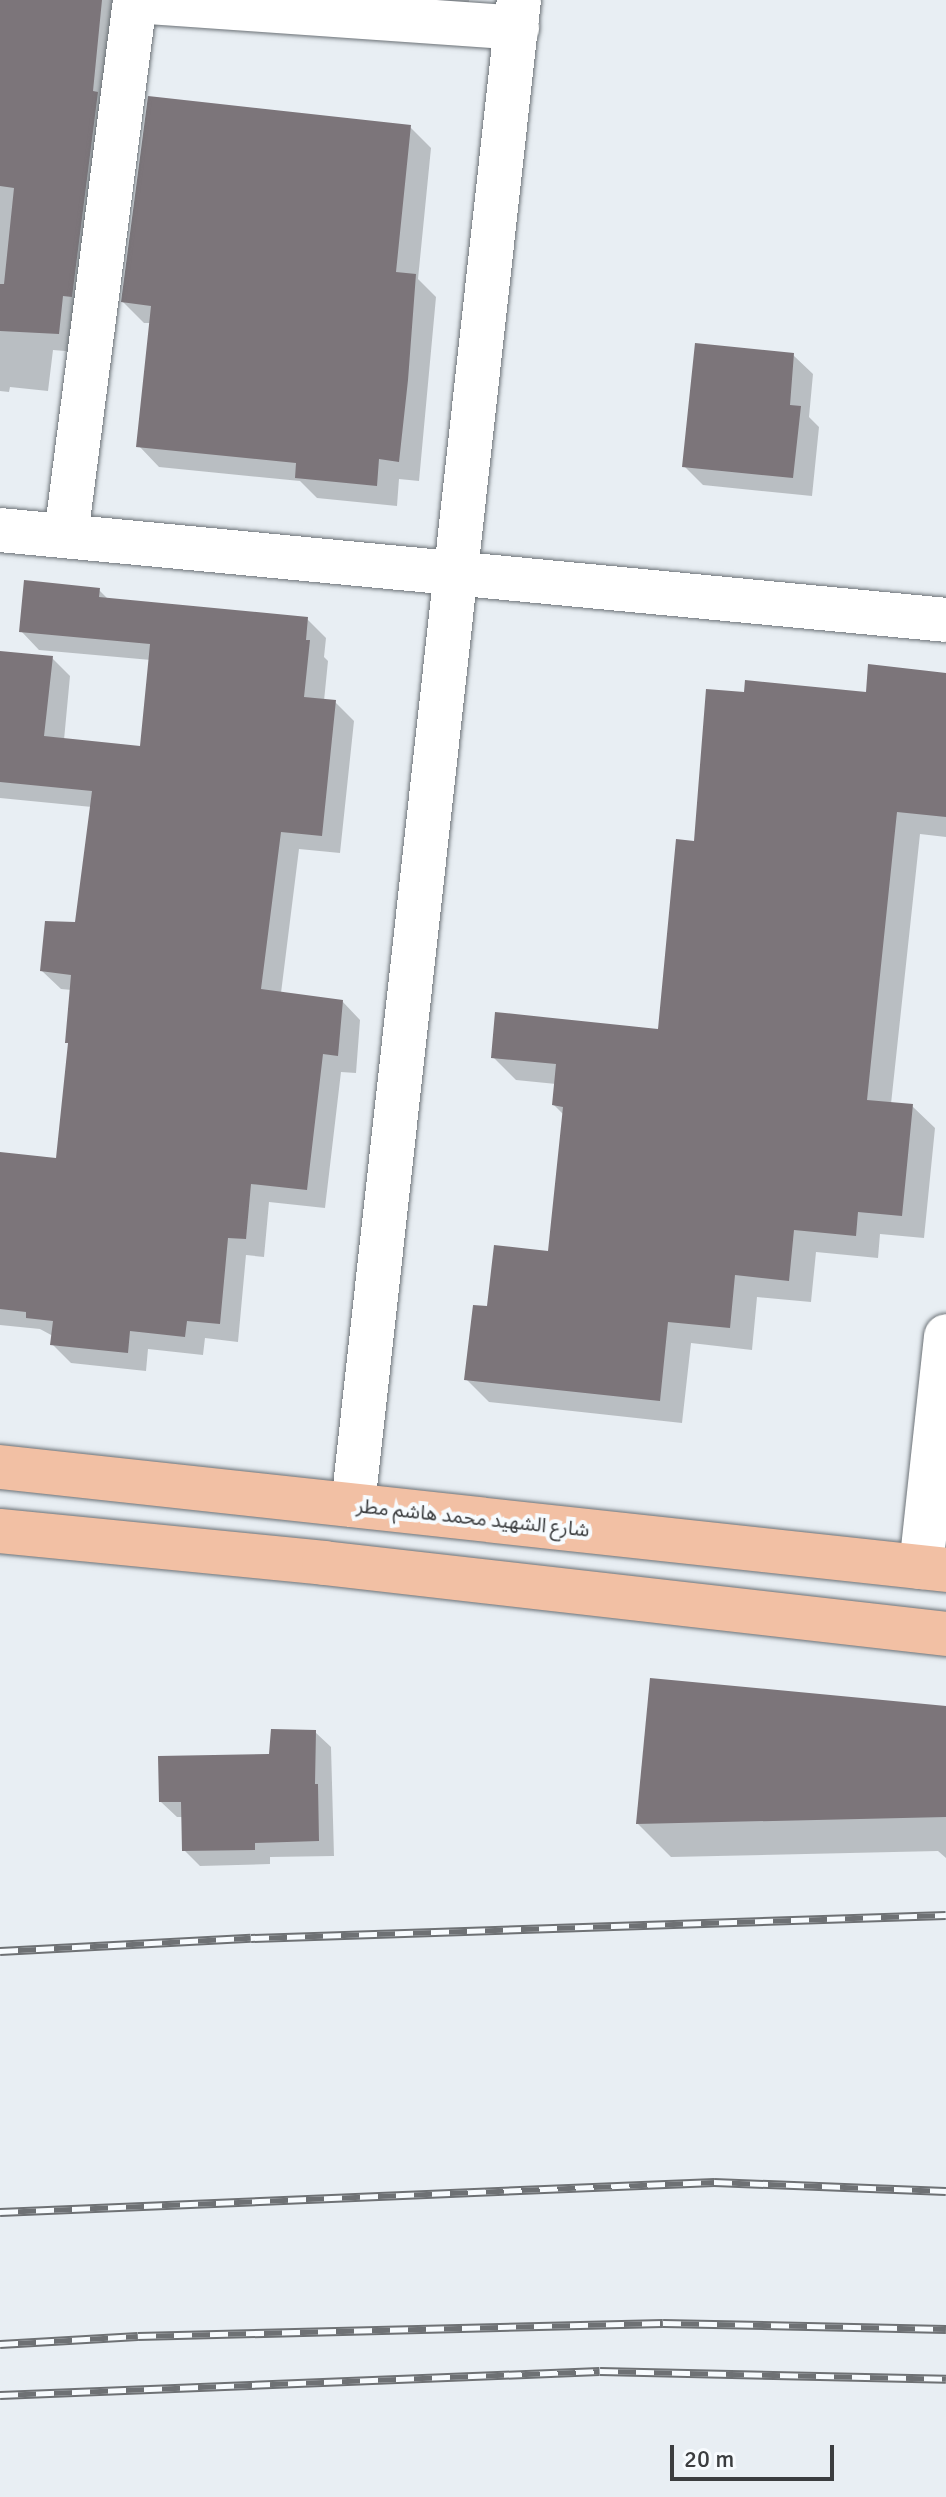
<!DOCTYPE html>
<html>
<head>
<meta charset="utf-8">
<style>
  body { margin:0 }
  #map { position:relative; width:946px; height:2497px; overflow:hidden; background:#e8eef3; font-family:Signika,"Noto Sans Arabic",sans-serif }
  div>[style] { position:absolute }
  .shadow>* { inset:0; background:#0003 }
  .building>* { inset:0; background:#7c757a }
  .roads { filter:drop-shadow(0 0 2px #6b7176) drop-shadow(0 0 2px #6b7176) }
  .minor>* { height:44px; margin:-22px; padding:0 22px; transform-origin:22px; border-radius:22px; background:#fff }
  .major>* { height:44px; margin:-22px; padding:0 22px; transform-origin:22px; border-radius:22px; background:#f2c0a4 }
  .rail>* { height:9px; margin-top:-4.5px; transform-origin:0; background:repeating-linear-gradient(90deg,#f7fbfe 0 18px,#6e7174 0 36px); box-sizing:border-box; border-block:2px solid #6e7174 }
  span { translate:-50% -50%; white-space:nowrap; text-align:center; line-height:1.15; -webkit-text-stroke:8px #f7fbfe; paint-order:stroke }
  .street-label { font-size:20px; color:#3b3d3f }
  .scale { position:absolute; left:670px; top:2445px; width:164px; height:36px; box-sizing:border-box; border:4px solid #3b3d3f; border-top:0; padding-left:10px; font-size:24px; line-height:28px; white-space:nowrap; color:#3b3d3f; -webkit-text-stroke:6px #f7fbfe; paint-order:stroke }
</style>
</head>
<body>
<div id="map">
  <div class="shadow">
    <div style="clip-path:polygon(0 0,132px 0,77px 352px,53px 350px,48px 391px,10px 387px,9px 392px,0 391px)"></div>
    <div style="clip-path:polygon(409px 0,469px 0,469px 5px)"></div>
    <div style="clip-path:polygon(410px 127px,431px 148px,418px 279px,436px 297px,419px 481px,399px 479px,397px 506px,317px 498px,300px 481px,159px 467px,139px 446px,151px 323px,144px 323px,123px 302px)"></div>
    <div style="clip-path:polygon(793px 355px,813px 374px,809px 417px,819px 427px,812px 496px,703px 485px,684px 466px)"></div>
    <div style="clip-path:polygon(99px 590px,109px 600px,307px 619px,326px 638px,324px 657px,328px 661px,324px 701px,335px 702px,354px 721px,340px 853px,299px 849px,281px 993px,342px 1001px,360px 1020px,356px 1073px,341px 1072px,325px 1208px,269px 1202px,264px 1257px,246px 1255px,238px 1342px,205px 1338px,203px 1355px,148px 1349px,146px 1371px,71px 1363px,52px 1344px,53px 1336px,40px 1329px,0 1325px,0 1154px,58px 1160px,70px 1045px,67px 1042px,72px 990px,61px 989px,42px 971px,77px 924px,92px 807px,0 798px,0 654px,52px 658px,70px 676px,64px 740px,141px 748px,151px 660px,39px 650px,21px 631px)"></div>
    <div style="clip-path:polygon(946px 675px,946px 837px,920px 834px,891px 1104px,912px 1106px,935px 1128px,924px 1238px,880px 1234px,878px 1258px,816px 1252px,811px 1302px,757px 1297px,752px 1350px,691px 1343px,682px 1423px,489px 1402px,466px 1379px,489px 1308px,550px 1253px,564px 1115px,554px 1105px,556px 1084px,516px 1080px,493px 1057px,659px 1032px,696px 844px,746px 694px,868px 695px)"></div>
    <div style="clip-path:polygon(946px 1707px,946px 1858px,938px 1851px,671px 1857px,638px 1824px)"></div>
    <div style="clip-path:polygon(315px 1732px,331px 1747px,334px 1856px,270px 1857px,270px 1864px,200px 1866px,184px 1850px,184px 1817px,177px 1817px,161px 1802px,271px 1756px)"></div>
  </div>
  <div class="building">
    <div style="clip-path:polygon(0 0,102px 0,93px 91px,98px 92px,72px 297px,63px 296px,59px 334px,0 331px,0 284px,4px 284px,14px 188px,0 186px)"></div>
    <div style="clip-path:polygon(148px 96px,411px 125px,396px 272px,416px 274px,408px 380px,399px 462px,379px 459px,377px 486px,295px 478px,296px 463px,136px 447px,151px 306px,121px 302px)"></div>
    <div style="clip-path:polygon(695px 343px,794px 353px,790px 405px,801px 406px,793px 478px,682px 467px)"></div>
    <div style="clip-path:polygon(24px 580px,100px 588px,99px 597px,308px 617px,306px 640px,310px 640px,304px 697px,336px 700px,322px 836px,281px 832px,261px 989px,343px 1000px,338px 1056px,323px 1054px,307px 1190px,251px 1184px,246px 1239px,228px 1238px,220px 1324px,187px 1321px,185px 1337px,130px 1331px,128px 1353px,50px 1345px,53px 1321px,26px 1318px,26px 1312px,0 1309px,0 1152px,56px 1158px,68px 1043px,65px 1043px,71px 975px,40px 971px,45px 921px,75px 922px,92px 791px,0 782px,0 651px,53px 656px,44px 736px,140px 746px,150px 644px,19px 632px)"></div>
    <div style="clip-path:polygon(868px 664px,946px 673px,946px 817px,897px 812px,867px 1100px,913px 1104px,902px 1216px,858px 1212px,856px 1236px,794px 1230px,789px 1281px,735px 1275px,730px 1328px,668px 1322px,660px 1401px,464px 1380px,473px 1305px,487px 1306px,494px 1245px,548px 1251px,563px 1107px,552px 1105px,556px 1064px,491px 1058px,495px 1012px,658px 1029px,676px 839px,694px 841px,706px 689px,744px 692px,745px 680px,866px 692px)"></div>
    <div style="clip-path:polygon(650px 1678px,946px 1706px,946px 1817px,636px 1824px)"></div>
    <div style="clip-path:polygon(271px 1729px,316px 1730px,315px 1784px,318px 1784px,319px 1841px,255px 1843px,255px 1850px,182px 1851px,181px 1802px,159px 1802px,158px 1756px,269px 1754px)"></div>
  </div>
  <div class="roads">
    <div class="minor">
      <div style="left:135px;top:1px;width:383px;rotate:4deg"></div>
      <div style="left:0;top:530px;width:950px;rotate:5.43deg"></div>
      <div style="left:66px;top:536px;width:540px;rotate:-82.66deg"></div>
      <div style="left:353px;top:1505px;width:1514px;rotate:-83.71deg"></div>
      <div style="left:921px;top:1567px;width:232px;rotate:-83.8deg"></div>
    </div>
    <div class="major">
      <div style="left:0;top:1467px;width:952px;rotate:6.21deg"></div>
      <div style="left:0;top:1531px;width:326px;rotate:5.6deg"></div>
      <div style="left:324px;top:1563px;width:626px;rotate:6.51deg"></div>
    </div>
  </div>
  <div class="rail">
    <div style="left:0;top:1951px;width:251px;rotate:-3deg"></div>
    <div style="left:251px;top:1938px;width:695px;rotate:-1.9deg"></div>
    <div style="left:0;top:2212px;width:715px;rotate:-2.41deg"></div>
    <div style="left:714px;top:2182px;width:232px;rotate:2.2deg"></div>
    <div style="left:0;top:2344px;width:138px;rotate:-3.3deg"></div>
    <div style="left:138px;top:2336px;width:525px;rotate:-1.42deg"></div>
    <div style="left:663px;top:2323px;width:283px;rotate:1.2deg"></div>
    <div style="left:0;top:2395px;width:600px;rotate:-2.29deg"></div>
    <div style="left:600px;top:2371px;width:346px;rotate:1.3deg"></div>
  </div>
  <div class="street-label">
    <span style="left:473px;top:1518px;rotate:6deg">شارع الشهيد محمد هاشم مطر</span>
  </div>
  <div class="scale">20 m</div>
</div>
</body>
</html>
